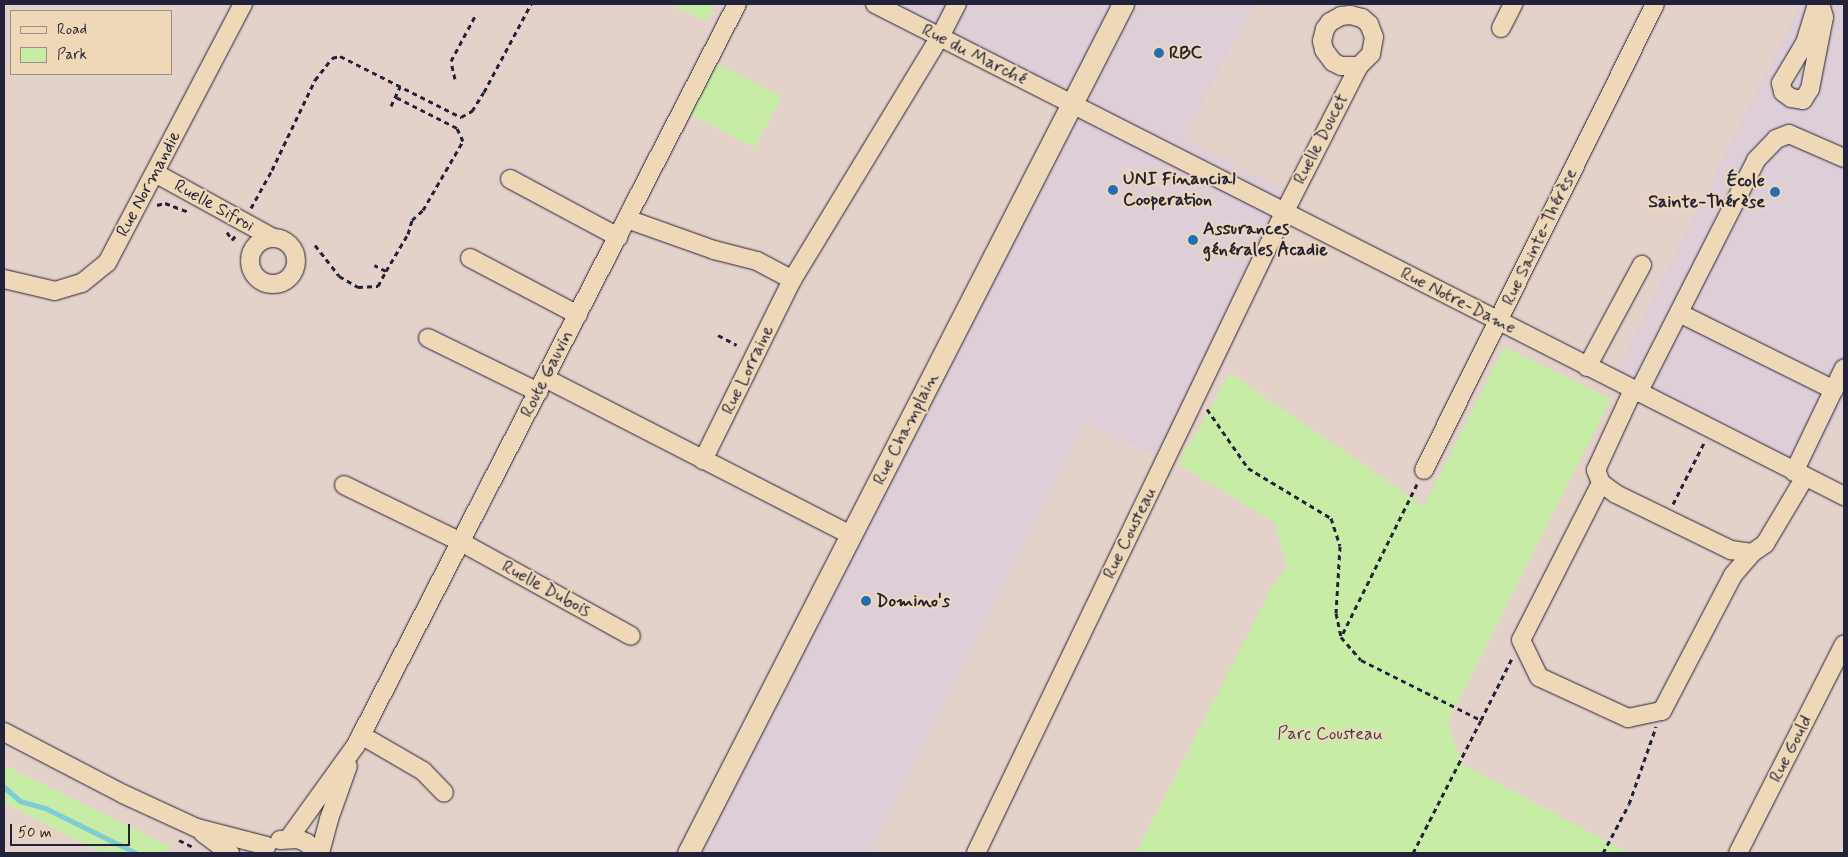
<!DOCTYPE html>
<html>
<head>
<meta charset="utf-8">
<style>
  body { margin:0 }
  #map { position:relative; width:1848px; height:857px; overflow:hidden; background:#e4d2ca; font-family:Mynerve,sans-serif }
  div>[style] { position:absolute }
  .built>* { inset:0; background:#ddced8 }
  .green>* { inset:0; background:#c7eca6; transform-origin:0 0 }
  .stream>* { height:5px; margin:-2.5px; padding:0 2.5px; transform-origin:2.5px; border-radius:2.5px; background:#7dcdd7 }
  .path>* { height:3px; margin-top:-1.5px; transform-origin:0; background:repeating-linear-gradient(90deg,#22223b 0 5px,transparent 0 9px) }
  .roads { filter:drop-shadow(0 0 1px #22223b) drop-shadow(0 0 1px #22223b) }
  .minor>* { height:18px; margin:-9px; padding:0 9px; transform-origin:9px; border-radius:9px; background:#eed8b7 }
  .minor>.ring { margin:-9px; padding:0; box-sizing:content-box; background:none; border:18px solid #eed8b7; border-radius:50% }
  .major>* { height:21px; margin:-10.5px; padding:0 10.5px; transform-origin:10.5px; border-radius:10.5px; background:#eed8b7 }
  .dots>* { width:14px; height:14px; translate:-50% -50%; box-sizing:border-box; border:2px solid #eed8b7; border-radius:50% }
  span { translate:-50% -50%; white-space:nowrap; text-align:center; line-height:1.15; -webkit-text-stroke:4px #eed8b7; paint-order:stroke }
  .poi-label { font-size:18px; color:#22223b; font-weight:700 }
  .left { translate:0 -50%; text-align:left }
  .right { translate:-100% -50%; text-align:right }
  .street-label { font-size:18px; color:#22223b }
  .park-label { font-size:18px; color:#3b404b }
  .frame { position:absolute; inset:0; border:5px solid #22223b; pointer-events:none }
  .legend { position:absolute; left:10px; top:10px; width:162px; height:65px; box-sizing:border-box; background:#eed8b7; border:1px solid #9c8f85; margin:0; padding:6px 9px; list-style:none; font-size:15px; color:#22223b }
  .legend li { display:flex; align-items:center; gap:10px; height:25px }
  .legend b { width:25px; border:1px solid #9c8f85 }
  .scale { position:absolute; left:10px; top:824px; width:120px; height:22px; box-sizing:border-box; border:2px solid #22223b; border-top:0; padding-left:6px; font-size:15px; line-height:18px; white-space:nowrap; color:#22223b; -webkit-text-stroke:4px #eed8b7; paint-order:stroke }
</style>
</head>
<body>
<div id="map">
  <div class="built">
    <div style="clip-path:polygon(875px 4px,1254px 4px,1183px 138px,1304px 200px,1171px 463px,1085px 422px,870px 853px,688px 853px,1072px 106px)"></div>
    <div style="clip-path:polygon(1801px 4px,1844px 4px,1844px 404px,1805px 477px,1612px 380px)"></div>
  </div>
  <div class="green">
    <div style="clip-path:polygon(675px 4px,716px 4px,706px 21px,676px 7px)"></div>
    <div style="left:718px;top:63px;width:72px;height:58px;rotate:28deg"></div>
    <div style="clip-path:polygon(1504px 347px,1611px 399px,1448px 721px,1462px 764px,1629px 853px,1136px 853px,1273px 585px,1287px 567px,1274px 522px,1178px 464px,1230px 373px,1424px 506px)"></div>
    <div style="clip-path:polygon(4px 765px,169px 846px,164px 853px,101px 853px,4px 803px)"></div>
  </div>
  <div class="stream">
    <div style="left:4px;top:787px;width:21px;rotate:41deg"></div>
    <div style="left:20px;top:801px;width:26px;rotate:16deg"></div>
    <div style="left:45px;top:808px;width:102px;rotate:26.3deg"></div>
  </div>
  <div class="path">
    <div style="left:455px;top:79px;width:18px;rotate:-103deg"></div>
    <div style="left:451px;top:61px;width:51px;rotate:-61.9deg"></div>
    <div style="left:391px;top:106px;width:21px;rotate:-65deg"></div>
    <div style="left:157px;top:205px;width:8px;rotate:-14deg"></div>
    <div style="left:165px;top:203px;width:25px;rotate:21deg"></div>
    <div style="left:251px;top:208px;width:43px;rotate:-61.1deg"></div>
    <div style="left:272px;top:170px;width:100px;rotate:-64.5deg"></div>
    <div style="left:315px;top:80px;width:28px;rotate:-52deg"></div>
    <div style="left:332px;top:58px;width:8px;rotate:-14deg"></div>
    <div style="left:340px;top:56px;width:136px;rotate:26.8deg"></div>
    <div style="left:461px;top:117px;width:13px;rotate:-29deg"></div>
    <div style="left:472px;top:111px;width:22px;rotate:-58deg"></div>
    <div style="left:484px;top:92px;width:100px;rotate:-61.9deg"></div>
    <div style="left:227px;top:232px;width:9px;rotate:58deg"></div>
    <div style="left:232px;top:240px;width:6px;rotate:-51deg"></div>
    <div style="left:315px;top:245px;width:39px;rotate:52deg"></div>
    <div style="left:339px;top:276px;width:22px;rotate:30deg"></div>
    <div style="left:358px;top:287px;width:20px;rotate:-3deg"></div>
    <div style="left:378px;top:286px;width:17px;rotate:-62deg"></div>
    <div style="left:386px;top:271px;width:13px;rotate:-153deg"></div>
    <div style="left:386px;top:271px;width:43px;rotate:-59.3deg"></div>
    <div style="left:408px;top:234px;width:15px;rotate:-74deg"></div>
    <div style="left:412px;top:220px;width:15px;rotate:-42deg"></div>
    <div style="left:423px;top:210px;width:80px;rotate:-59.9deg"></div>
    <div style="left:463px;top:141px;width:14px;rotate:-115deg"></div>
    <div style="left:457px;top:128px;width:68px;rotate:-153.1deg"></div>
    <div style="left:718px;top:335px;width:21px;rotate:28deg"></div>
    <div style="left:1207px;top:409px;width:72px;rotate:55.2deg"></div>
    <div style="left:1248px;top:468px;width:97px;rotate:31.1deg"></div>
    <div style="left:1331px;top:518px;width:29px;rotate:72deg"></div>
    <div style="left:1340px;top:546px;width:67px;rotate:93.4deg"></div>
    <div style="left:1336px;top:613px;width:24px;rotate:78deg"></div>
    <div style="left:1417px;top:484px;width:171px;rotate:116.4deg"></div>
    <div style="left:1341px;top:637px;width:30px;rotate:49deg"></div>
    <div style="left:1361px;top:660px;width:134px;rotate:26.6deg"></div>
    <div style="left:1481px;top:720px;width:69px;rotate:-63.4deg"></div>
    <div style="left:1673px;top:504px;width:68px;rotate:-63.1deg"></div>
    <div style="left:179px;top:840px;width:16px;rotate:27deg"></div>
    <div style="left:1413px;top:853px;width:149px;rotate:-62.9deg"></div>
    <div style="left:1603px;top:853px;width:55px;rotate:-62deg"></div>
    <div style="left:1629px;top:804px;width:82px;rotate:-70.7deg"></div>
  </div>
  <div class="roads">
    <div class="minor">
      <div style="left:875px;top:4px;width:1087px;rotate:26.92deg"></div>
      <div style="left:1817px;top:4px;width:41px;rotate:107.1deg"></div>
      <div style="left:1805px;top:43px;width:47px;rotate:121deg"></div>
      <div style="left:1781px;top:83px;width:9px;rotate:77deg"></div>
      <div style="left:1783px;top:92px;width:10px;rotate:37deg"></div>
      <div style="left:1791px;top:98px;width:12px;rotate:9deg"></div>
      <div style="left:1803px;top:100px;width:13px;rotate:-58deg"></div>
      <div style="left:1810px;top:89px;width:73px;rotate:-79deg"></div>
      <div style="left:1824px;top:17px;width:14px;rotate:-107deg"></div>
      <div style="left:1501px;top:28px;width:27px;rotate:-63deg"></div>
      <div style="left:155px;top:173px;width:135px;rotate:28.8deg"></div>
      <div style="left:510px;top:179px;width:123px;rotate:28.2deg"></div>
      <div style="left:627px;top:219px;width:92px;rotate:19.6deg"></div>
      <div style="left:714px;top:250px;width:44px;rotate:14.3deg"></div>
      <div style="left:757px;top:261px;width:40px;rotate:28deg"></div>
      <div style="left:792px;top:280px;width:201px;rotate:116.3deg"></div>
      <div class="ring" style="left:250px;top:238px;width:28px;height:28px"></div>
      <div style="left:470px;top:258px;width:122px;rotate:27.8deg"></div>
      <div style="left:4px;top:279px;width:52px;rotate:13.2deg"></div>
      <div style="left:55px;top:291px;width:28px;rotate:-17deg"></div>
      <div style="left:82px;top:283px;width:32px;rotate:-39deg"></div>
      <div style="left:107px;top:263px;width:293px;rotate:-62.3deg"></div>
      <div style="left:792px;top:280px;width:285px;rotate:-58.7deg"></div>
      <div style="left:940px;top:37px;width:37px;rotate:-63deg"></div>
      <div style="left:1679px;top:313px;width:173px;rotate:26.4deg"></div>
      <div style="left:428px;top:338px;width:123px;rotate:26.1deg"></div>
      <div style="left:1587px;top:367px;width:116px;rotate:-61.7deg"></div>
      <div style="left:545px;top:378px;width:344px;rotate:27.2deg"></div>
      <div style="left:1633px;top:390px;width:88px;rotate:114.8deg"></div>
      <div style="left:1596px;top:470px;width:14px;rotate:69deg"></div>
      <div style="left:1601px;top:483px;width:19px;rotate:36deg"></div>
      <div style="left:1616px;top:494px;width:128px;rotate:26deg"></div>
      <div style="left:1731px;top:550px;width:21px;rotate:8deg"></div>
      <div style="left:1752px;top:553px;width:16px;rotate:-35deg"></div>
      <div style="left:1765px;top:544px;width:78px;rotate:-59.2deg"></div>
      <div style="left:1638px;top:393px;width:261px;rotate:-63.1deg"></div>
      <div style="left:1756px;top:160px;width:29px;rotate:-46deg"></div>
      <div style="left:1776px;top:139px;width:14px;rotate:-21deg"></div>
      <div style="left:1789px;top:134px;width:60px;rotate:23.6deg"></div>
      <div style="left:1424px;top:470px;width:520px;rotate:-63.63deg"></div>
      <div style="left:1794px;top:472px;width:115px;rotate:-64.3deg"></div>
      <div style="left:1601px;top:483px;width:176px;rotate:117deg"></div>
      <div style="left:1521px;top:640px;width:41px;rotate:64.1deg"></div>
      <div style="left:1539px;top:677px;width:98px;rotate:24.7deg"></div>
      <div style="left:1628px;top:718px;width:35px;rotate:-12deg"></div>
      <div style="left:1662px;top:711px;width:153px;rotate:-62.4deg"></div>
      <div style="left:1733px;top:575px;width:29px;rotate:-49deg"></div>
      <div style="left:344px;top:485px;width:130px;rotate:26deg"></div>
      <div style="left:461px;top:542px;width:194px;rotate:28.9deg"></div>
      <div style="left:4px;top:732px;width:134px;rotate:27.5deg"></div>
      <div style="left:123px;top:794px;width:81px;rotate:24.7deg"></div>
      <div style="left:197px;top:828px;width:72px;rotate:14.4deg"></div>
      <div style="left:361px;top:735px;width:72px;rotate:30.1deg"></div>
      <div style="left:423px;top:771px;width:30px;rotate:46deg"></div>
      <div style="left:203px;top:833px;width:34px;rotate:37deg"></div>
      <div style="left:289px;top:838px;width:115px;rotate:-54.2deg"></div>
      <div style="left:356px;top:745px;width:833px;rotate:-62.79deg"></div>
      <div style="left:280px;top:840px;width:18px;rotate:-3deg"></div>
      <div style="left:298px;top:839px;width:10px;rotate:24deg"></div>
      <div style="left:307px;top:843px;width:13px;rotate:48deg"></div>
      <div style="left:320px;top:853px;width:35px;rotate:-75deg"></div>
      <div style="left:329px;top:819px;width:56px;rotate:-70.3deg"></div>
      <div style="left:976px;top:853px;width:710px;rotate:-64.3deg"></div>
      <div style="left:1284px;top:213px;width:165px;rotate:-63deg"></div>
      <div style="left:1359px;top:66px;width:17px;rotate:-45deg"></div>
      <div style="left:1371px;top:54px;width:17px;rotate:-80deg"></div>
      <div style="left:1374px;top:37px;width:14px;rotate:-111deg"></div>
      <div style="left:1369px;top:24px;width:9px;rotate:-139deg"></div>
      <div style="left:1362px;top:18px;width:12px;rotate:-166deg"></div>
      <div style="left:1350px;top:15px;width:9px;rotate:174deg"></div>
      <div style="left:1341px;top:16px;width:13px;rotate:151deg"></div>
      <div style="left:1330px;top:22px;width:9px;rotate:126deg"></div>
      <div style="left:1325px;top:29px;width:12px;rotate:104deg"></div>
      <div style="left:1322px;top:41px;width:9px;rotate:77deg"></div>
      <div style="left:1324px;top:50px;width:15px;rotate:53deg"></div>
      <div style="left:1333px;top:62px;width:9px;rotate:27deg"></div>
      <div style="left:1341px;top:66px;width:18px"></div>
      <div style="left:1738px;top:853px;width:234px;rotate:-63.1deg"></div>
    </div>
    <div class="major">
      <div style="left:688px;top:853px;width:954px;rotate:-62.87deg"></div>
    </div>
  </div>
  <div class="dots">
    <div style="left:1159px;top:53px;background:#1f6fb2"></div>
    <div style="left:1113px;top:190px;background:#1f6fb2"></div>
    <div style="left:1775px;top:192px;background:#1f6fb2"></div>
    <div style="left:1193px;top:240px;background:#1f6fb2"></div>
    <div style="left:866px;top:601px;background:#1f6fb2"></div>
  </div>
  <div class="poi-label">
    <span class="left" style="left:1169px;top:53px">RBC</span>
    <span class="left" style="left:1123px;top:190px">UNI Financial<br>Cooperation</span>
    <span class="right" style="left:1765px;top:192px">École<br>Sainte-Thérèse</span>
    <span class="left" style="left:1203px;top:240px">Assurances<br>générales Acadie</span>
    <span class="left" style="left:876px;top:601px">Domino's</span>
  </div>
  <div class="street-label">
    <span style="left:974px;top:55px;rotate:27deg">Rue du Marché</span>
    <span style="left:1321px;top:139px;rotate:-63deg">Ruelle Doucet</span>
    <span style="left:149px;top:184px;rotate:-62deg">Rue Normandie</span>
    <span style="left:214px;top:206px;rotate:29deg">Ruelle Sifroi</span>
    <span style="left:1540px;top:237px;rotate:-64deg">Rue Sainte-Thérèse</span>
    <span style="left:1458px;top:301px;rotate:27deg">Rue Notre-Dame</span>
    <span style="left:748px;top:370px;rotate:-64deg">Rue Lorraine</span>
    <span style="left:547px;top:374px;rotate:-63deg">Route Gauvin</span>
    <span style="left:906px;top:429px;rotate:-63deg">Rue Champlain</span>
    <span style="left:1130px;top:533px;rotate:-64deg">Rue Cousteau</span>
    <span style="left:546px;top:589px;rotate:29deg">Ruelle Dubois</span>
    <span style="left:1791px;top:749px;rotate:-63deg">Rue Gould</span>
  </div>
  <div class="park-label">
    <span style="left:1330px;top:734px">Parc Cousteau</span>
  </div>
  <div class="frame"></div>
  <ul class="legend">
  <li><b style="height:6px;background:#eed8b7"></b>Road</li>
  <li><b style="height:14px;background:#c7eca6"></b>Park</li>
  </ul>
  <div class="scale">50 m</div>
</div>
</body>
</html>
